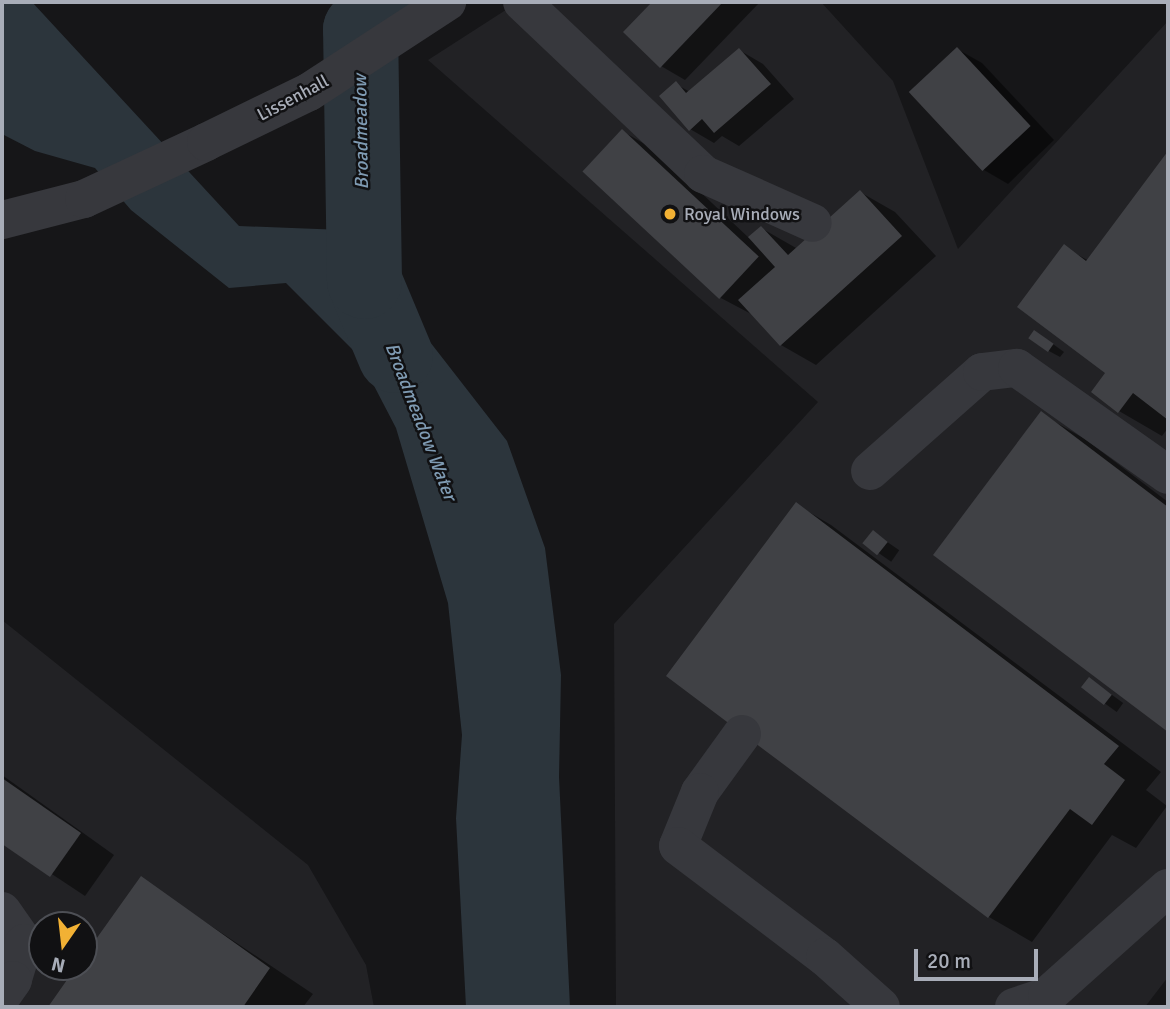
<!DOCTYPE html>
<html>
<head>
<meta charset="utf-8">
<style>
  body { margin:0 }
  #map { position:relative; width:1170px; height:1009px; overflow:hidden; background:#161618; font-family:Signika,sans-serif }
  div>[style] { position:absolute }
  .built>* { inset:0; background:#222225 }
  .water>* { inset:0; background:#2c353c }
  .shadow>* { inset:0; background:#0007; transform-origin:0 0 }
  .river>* { height:75px; margin:-37.5px; padding:0 37.5px; transform-origin:37.5px; border-radius:37.5px; background:#2c353c }
  .building>* { inset:0; background:#404145; transform-origin:0 0 }
  .minor>* { height:38px; margin:-19px; padding:0 19px; transform-origin:19px; border-radius:19px; background:#37383d }
  .dots>* { width:19px; height:19px; translate:-50% -50%; box-sizing:border-box; border:4px solid #111113; border-radius:50% }
  span { translate:-50% -50%; white-space:nowrap; text-align:center; line-height:1.15; -webkit-text-stroke:5px #111113; paint-order:stroke }
  .street-label { font-size:18px; color:#a8adb8 }
  .poi-label { font-size:18px; color:#a8adb8 }
  .left { translate:0 -50%; text-align:left }
  .water-label { font-size:19px; color:#7f9bb3; font-style:italic }
  .frame { position:absolute; inset:0; border:4px solid #a8adb8; pointer-events:none }
  .north { position:absolute; left:28px; top:911px; width:70px; height:70px; box-sizing:border-box; background:#111113; border:2px solid #4d4f55; border-radius:50%; rotate:194deg; font-size:19px; font-weight:700; line-height:28px; text-align:center; color:#a8adb8 }
  .north::after { content:''; display:block; margin:auto; width:24px; height:32px; background:#f2b134; clip-path:polygon(50% 0,100% 100%,50% 72%,0 100%) }
  .scale { position:absolute; left:914px; top:949px; width:124px; height:32px; box-sizing:border-box; border:4px solid #a8adb8; border-top:0; padding-left:9px; font-size:21px; line-height:24px; white-space:nowrap; color:#a8adb8; -webkit-text-stroke:5px #111113; paint-order:stroke }
</style>
</head>
<body>
<div id="map">
  <div class="built">
    <div style="clip-path:polygon(518px 2px,821px 2px,893px 81px,958px 249px,1168px 21px,1168px 977px,1145px 1007px,616px 1007px,614px 624px,818px 402px,428px 60px)"></div>
    <div style="clip-path:polygon(evenodd,2px 620px,308px 865px,366px 965px,374px 1007px,2px 1007px,2px 620px,42px 925px,84px 925px,84px 967px,42px 967px,42px 925px)"></div>
  </div>
  <div class="water">
    <div style="clip-path:polygon(2px 2px,32px 2px,239px 226px,343px 230px,507px 441px,545px 548px,561px 675px,559px 777px,570px 1007px,466px 1007px,456px 818px,462px 735px,448px 603px,396px 428px,358px 355px,286px 283px,229px 288px,131px 210px,95px 168px,35px 151px,2px 134px)"></div>
  </div>
  <div class="shadow">
    <div style="clip-path:polygon(654px 2px,760px 2px,685px 80px,661px 66px,625px 32px)"></div>
    <div style="clip-path:polygon(957px 49px,982px 63px,1054px 140px,1008px 184px,984px 170px)"></div>
    <div style="clip-path:polygon(739px 50px,763px 64px,794px 99px,739px 146px,722px 136px,714px 143px,690px 129px,676px 84px,690px 92px)"></div>
    <div style="clip-path:polygon(622px 131px,657px 151px,749px 238px,761px 228px,796px 248px,860px 192px,895px 212px,936px 256px,816px 365px,781px 345px,755px 316px,719px 297px)"></div>
    <div style="clip-path:polygon(1168px 154px,1168px 428px,1162px 436px,1119px 411px,1064px 247px,1089px 261px)"></div>
    <div style="clip-path:polygon(1046px 339px,1064px 352px,1060px 357px,1049px 351px)"></div>
    <div style="clip-path:polygon(1041px 414px,1085px 439px,1168px 502px,1168px 730px,935px 554px)"></div>
    <div style="clip-path:polygon(797px 505px,831px 525px,1161px 772px,1146px 790px,1167px 806px,1136px 848px,1112px 835px,1032px 942px,989px 917px)"></div>
    <div style="left:873px;top:532px;width:32px;height:14px;rotate:35deg"></div>
    <div style="left:1090px;top:679px;width:41px;height:11px;rotate:36deg"></div>
    <div style="clip-path:polygon(2px 775px,114px 855px,85px 896px,2px 841px)"></div>
    <div style="clip-path:polygon(141px 879px,313px 994px,303px 1007px,50px 1007px,78px 967px,84px 967px,84px 959px)"></div>
  </div>
  <div class="river">
    <div style="left:395px;top:355px;width:80px;rotate:-112.7deg"></div>
    <div style="left:364px;top:281px;width:252px;rotate:-90.9deg"></div>
    <div style="left:360px;top:29px;width:45px;rotate:-36.9deg"></div>
  </div>
  <div class="building">
    <div style="clip-path:polygon(652px 2px,723px 2px,660px 68px,623px 32px)"></div>
    <div style="left:957px;top:47px;width:108px;height:66px;rotate:47deg"></div>
    <div style="clip-path:polygon(739px 48px,771px 84px,714px 133px,702px 119px,689px 131px,659px 96px,676px 81px,686px 93px)"></div>
    <div style="left:622px;top:129px;width:187px;height:58px;rotate:43deg"></div>
    <div style="clip-path:polygon(1168px 151px,1168px 420px,1133px 393px,1118px 413px,1091px 392px,1105px 373px,1017px 307px,1064px 244px,1086px 261px)"></div>
    <div style="clip-path:polygon(860px 190px,902px 236px,780px 346px,738px 300px,775px 267px,748px 237px,761px 226px,788px 255px)"></div>
    <div style="left:1034px;top:330px;width:24px;height:10px;rotate:35deg"></div>
    <div style="clip-path:polygon(1041px 411px,1168px 507px,1168px 732px,933px 555px)"></div>
    <div style="clip-path:polygon(796px 502px,1119px 746px,1104px 764px,1125px 780px,1092px 825px,1070px 809px,988px 918px,666px 676px)"></div>
    <div style="left:873px;top:530px;width:19px;height:17px;rotate:39deg"></div>
    <div style="left:1089px;top:677px;width:29px;height:13px;rotate:38deg"></div>
    <div style="clip-path:polygon(2px 778px,81px 833px,50px 877px,2px 844px)"></div>
    <div style="clip-path:polygon(141px 876px,270px 968px,243px 1007px,48px 1007px,76px 967px,84px 967px,84px 956px)"></div>
  </div>
  <div class="minor">
    <div style="left:522px;top:2px;width:250px;rotate:43.5deg"></div>
    <div style="left:703px;top:174px;width:120px;rotate:24deg"></div>
    <div style="left:2px;top:220px;width:85px;rotate:-14.4deg"></div>
    <div style="left:84px;top:199px;width:135px;rotate:-25deg"></div>
    <div style="left:206px;top:142px;width:114px;rotate:-25.9deg"></div>
    <div style="left:309px;top:92px;width:165px;rotate:-33.1deg"></div>
    <div style="left:870px;top:471px;width:149px;rotate:-41.5deg"></div>
    <div style="left:982px;top:372px;width:35px;rotate:-7deg"></div>
    <div style="left:1017px;top:368px;width:185px;rotate:35.3deg"></div>
    <div style="left:742px;top:734px;width:72px;rotate:125.9deg"></div>
    <div style="left:700px;top:792px;width:58px;rotate:112.2deg"></div>
    <div style="left:678px;top:846px;width:184px;rotate:37.1deg"></div>
    <div style="left:825px;top:957px;width:75px;rotate:41.8deg"></div>
    <div style="left:2px;top:911px;width:39px;rotate:55deg"></div>
    <div style="left:24px;top:943px;width:39px;rotate:107deg"></div>
    <div style="left:13px;top:980px;width:19px;rotate:125deg"></div>
    <div style="left:1014px;top:1007px;width:35px;rotate:-18deg"></div>
    <div style="left:1047px;top:996px;width:162px;rotate:-41.8deg"></div>
  </div>
  <div class="dots">
    <div style="left:670px;top:214px;background:#f2b134"></div>
  </div>
  <div class="street-label">
    <span style="left:293px;top:98px;rotate:-28deg">Lissenhall</span>
  </div>
  <div class="poi-label">
    <span class="left" style="left:684px;top:214px">Royal Windows</span>
  </div>
  <div class="water-label">
    <span style="left:362px;top:132px;rotate:-91deg">Broadmeadow</span>
    <span style="left:420px;top:422px;rotate:69deg">Broadmeadow Water</span>
  </div>
  <div class="frame"></div>
  <div class="north">N</div>
  <div class="scale">20 m</div>
</div>
</body>
</html>
